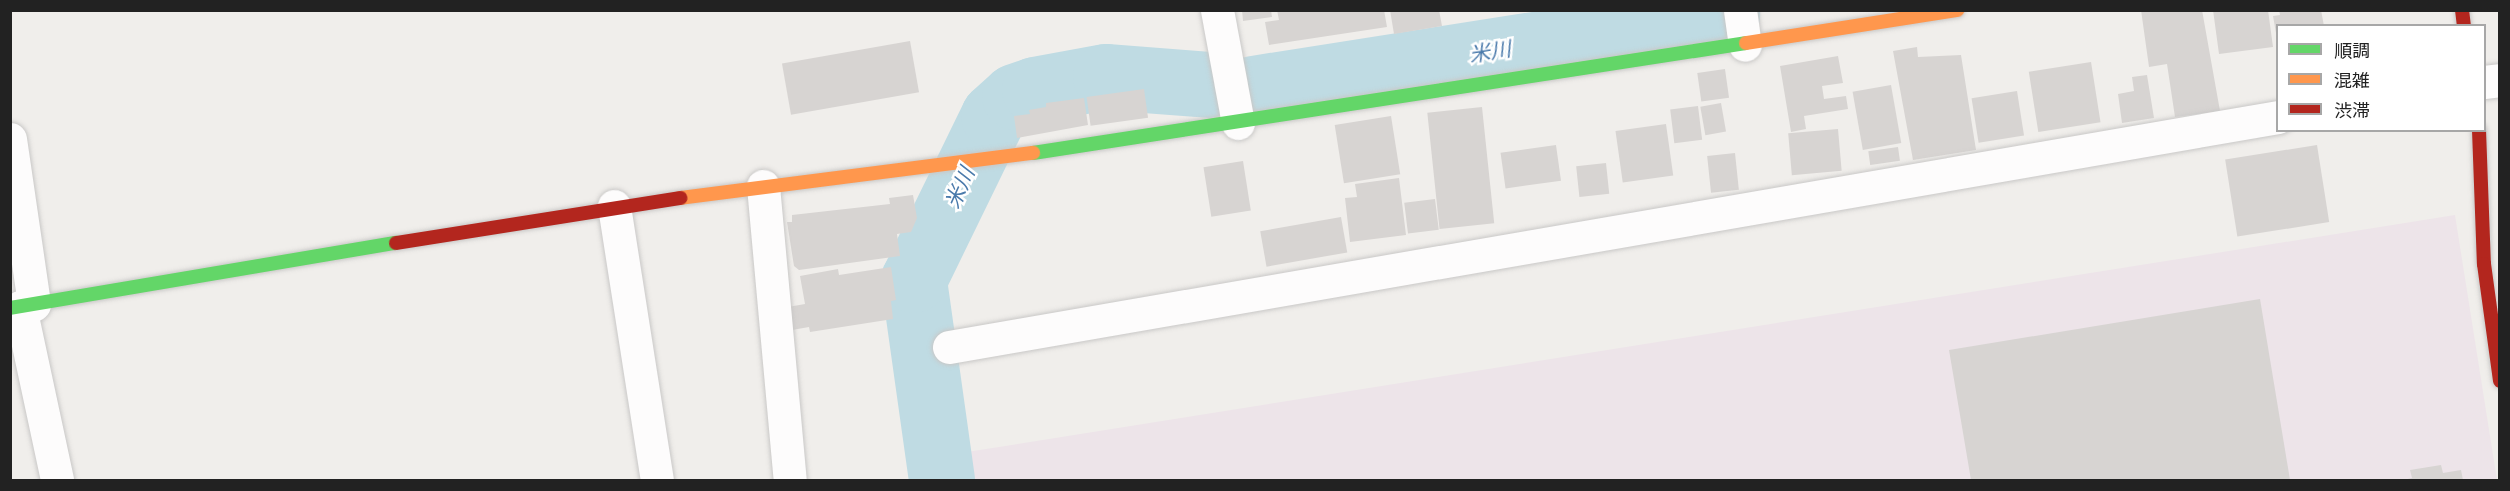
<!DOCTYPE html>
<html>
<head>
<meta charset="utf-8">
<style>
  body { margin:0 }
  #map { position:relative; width:2510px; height:491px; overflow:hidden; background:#f0eeeb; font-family:Raleway,"Noto Sans JP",sans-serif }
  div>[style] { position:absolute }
  .industrial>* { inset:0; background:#ede4e9 }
  .river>* { height:66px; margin:-33px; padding:0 33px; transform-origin:33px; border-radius:33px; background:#bfdbe3 }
  .building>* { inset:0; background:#d7d4d2; transform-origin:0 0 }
  .roads { filter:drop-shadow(0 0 2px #c9c8c7) drop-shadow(0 0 2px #c9c8c7) }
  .street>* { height:33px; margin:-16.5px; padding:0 16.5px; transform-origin:16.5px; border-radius:16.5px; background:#fdfcfc }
  .fast>* { height:14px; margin:-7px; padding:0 7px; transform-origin:7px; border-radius:7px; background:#63d668 }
  .slow>* { height:14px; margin:-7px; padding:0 7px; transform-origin:7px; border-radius:7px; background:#ff974d }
  .jam>* { height:14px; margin:-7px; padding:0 7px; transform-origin:7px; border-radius:7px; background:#b3261e }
  span { translate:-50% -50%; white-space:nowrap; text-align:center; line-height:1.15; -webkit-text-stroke:5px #fff; paint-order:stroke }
  .water-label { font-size:21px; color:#4a7aab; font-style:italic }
  .frame { position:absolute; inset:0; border:12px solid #222; pointer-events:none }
  .legend { position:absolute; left:2276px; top:24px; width:210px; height:108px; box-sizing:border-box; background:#fff; border:2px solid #a7a7a7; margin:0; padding:8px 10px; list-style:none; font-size:18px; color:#222 }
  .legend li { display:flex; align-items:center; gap:12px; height:30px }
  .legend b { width:30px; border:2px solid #a7a7a7 }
</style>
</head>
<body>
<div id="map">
  <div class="industrial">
    <div style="clip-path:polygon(2455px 215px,2497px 480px,972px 480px,967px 452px)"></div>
  </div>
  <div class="river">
    <div style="left:1253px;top:89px;width:480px;rotate:-8.9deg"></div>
    <div style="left:942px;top:480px;width:202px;rotate:-98deg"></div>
    <div style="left:914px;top:280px;width:182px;rotate:-64deg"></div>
    <div style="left:994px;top:116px;width:28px;rotate:-42deg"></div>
    <div style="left:1015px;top:97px;width:21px;rotate:-19deg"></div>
    <div style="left:1035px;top:90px;width:72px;rotate:-10.4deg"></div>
    <div style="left:1106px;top:77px;width:103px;rotate:4.4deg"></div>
  </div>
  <div class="building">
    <div style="clip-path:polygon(1242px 10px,1271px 10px,1272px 17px,1243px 21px)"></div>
    <div style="clip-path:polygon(1277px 10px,1384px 10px,1387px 27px,1269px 45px,1265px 22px,1279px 20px)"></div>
    <div style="clip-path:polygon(1390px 10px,1439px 10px,1442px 26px,1394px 34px)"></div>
    <div style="clip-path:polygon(2141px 10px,2202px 10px,2220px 111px,2175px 117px,2167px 64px,2149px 67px)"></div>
    <div style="clip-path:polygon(2213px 10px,2268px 10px,2273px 47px,2219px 54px)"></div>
    <div style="clip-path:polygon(2279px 10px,2321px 10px,2324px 26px,2278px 26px,2276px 33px,2273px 16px,2280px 15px)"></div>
    <div style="left:910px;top:41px;width:52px;height:130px;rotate:80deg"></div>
    <div style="clip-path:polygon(1917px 47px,1918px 57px,1961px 55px,1976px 150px,1913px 160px,1893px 51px)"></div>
    <div style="clip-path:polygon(1838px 56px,1843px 83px,1822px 86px,1824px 99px,1846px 96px,1848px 109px,1804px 116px,1806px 129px,1791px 132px,1780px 66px)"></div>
    <div style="left:2091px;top:62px;width:61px;height:63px;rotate:81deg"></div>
    <div style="left:1725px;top:69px;width:29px;height:28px;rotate:82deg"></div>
    <div style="clip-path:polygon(2147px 75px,2154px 118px,2122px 123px,2118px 94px,2134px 91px,2132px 77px)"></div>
    <div style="left:1891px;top:85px;width:59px;height:39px;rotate:80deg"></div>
    <div style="left:1144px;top:89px;width:29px;height:58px;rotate:82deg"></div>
    <div style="left:2017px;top:91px;width:45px;height:46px;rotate:81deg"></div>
    <div style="clip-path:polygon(1084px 98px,1088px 125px,1017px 138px,1014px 116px,1030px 114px,1029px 110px,1046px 107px,1046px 103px)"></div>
    <div style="left:1721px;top:103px;width:29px;height:21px;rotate:80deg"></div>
    <div style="left:1698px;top:106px;width:34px;height:28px;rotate:83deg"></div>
    <div style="left:1482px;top:107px;width:117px;height:55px;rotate:84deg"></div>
    <div style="left:1391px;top:116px;width:59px;height:57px;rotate:81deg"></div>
    <div style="left:1666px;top:124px;width:52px;height:51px;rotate:82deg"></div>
    <div style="left:1838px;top:129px;width:42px;height:50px;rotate:85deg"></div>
    <div style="left:1556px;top:145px;width:36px;height:56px;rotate:82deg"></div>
    <div style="left:2317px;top:145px;width:78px;height:93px;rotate:81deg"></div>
    <div style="left:1898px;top:147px;width:14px;height:30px;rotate:82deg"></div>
    <div style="left:1735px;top:153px;width:37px;height:28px;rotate:84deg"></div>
    <div style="left:1243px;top:161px;width:50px;height:40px;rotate:81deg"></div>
    <div style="left:1606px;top:163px;width:31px;height:30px;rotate:84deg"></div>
    <div style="clip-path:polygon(1399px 178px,1406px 235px,1350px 242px,1345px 198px,1357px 197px,1355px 184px)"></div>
    <div style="clip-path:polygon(913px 195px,917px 218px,911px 232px,897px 234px,900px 256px,799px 270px,794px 266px,787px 222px,792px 222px,792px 215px,890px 204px,889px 198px)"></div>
    <div style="left:1435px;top:199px;width:31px;height:31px;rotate:83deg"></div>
    <div style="left:1341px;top:217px;width:36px;height:82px;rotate:80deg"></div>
    <div style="clip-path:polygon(891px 267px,896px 300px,891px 301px,893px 319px,810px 332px,809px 327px,792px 330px,788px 307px,805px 304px,800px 276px,838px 269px,839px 275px)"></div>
    <div style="clip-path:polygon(2260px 299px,2290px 480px,1971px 480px,1949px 350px)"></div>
    <div style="clip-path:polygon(2441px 465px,2443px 473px,2461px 470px,2463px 480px,2403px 480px,2412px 478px,2410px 470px)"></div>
  </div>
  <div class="roads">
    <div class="street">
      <div style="left:1217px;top:10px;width:115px;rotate:79.5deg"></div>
      <div style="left:1740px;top:10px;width:35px;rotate:82deg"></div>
      <div style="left:2484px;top:82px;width:16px;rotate:-7deg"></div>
      <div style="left:10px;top:139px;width:167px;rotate:81.7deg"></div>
      <div style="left:763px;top:186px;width:295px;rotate:84.8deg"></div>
      <div style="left:614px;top:206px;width:277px;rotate:81.1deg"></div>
      <div style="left:20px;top:307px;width:177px;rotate:77.9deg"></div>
      <div style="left:949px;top:347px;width:1349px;rotate:-9.82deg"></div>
    </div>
    <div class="fast">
      <div style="left:1033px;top:153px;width:721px;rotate:-8.77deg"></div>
      <div style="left:10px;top:308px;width:391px;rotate:-9.6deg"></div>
    </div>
    <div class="slow">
      <div style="left:1746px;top:43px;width:214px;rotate:-8.9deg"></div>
      <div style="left:680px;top:198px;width:356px;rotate:-7.3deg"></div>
    </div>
    <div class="jam">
      <div style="left:2462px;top:10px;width:16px;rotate:83deg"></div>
      <div style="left:2479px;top:130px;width:134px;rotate:87.9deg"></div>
      <div style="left:2484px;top:264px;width:118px;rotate:82.2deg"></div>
      <div style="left:396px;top:243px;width:288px;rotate:-9deg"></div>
    </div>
  </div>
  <div class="water-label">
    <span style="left:1490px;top:52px;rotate:-9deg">米川</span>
    <span style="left:960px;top:188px;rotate:-66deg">米川</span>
  </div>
  <div class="frame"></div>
  <ul class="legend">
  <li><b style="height:8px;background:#63d668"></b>順調</li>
  <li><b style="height:8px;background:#ff974d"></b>混雑</li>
  <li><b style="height:8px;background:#b3261e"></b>渋滞</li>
  </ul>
</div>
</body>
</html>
